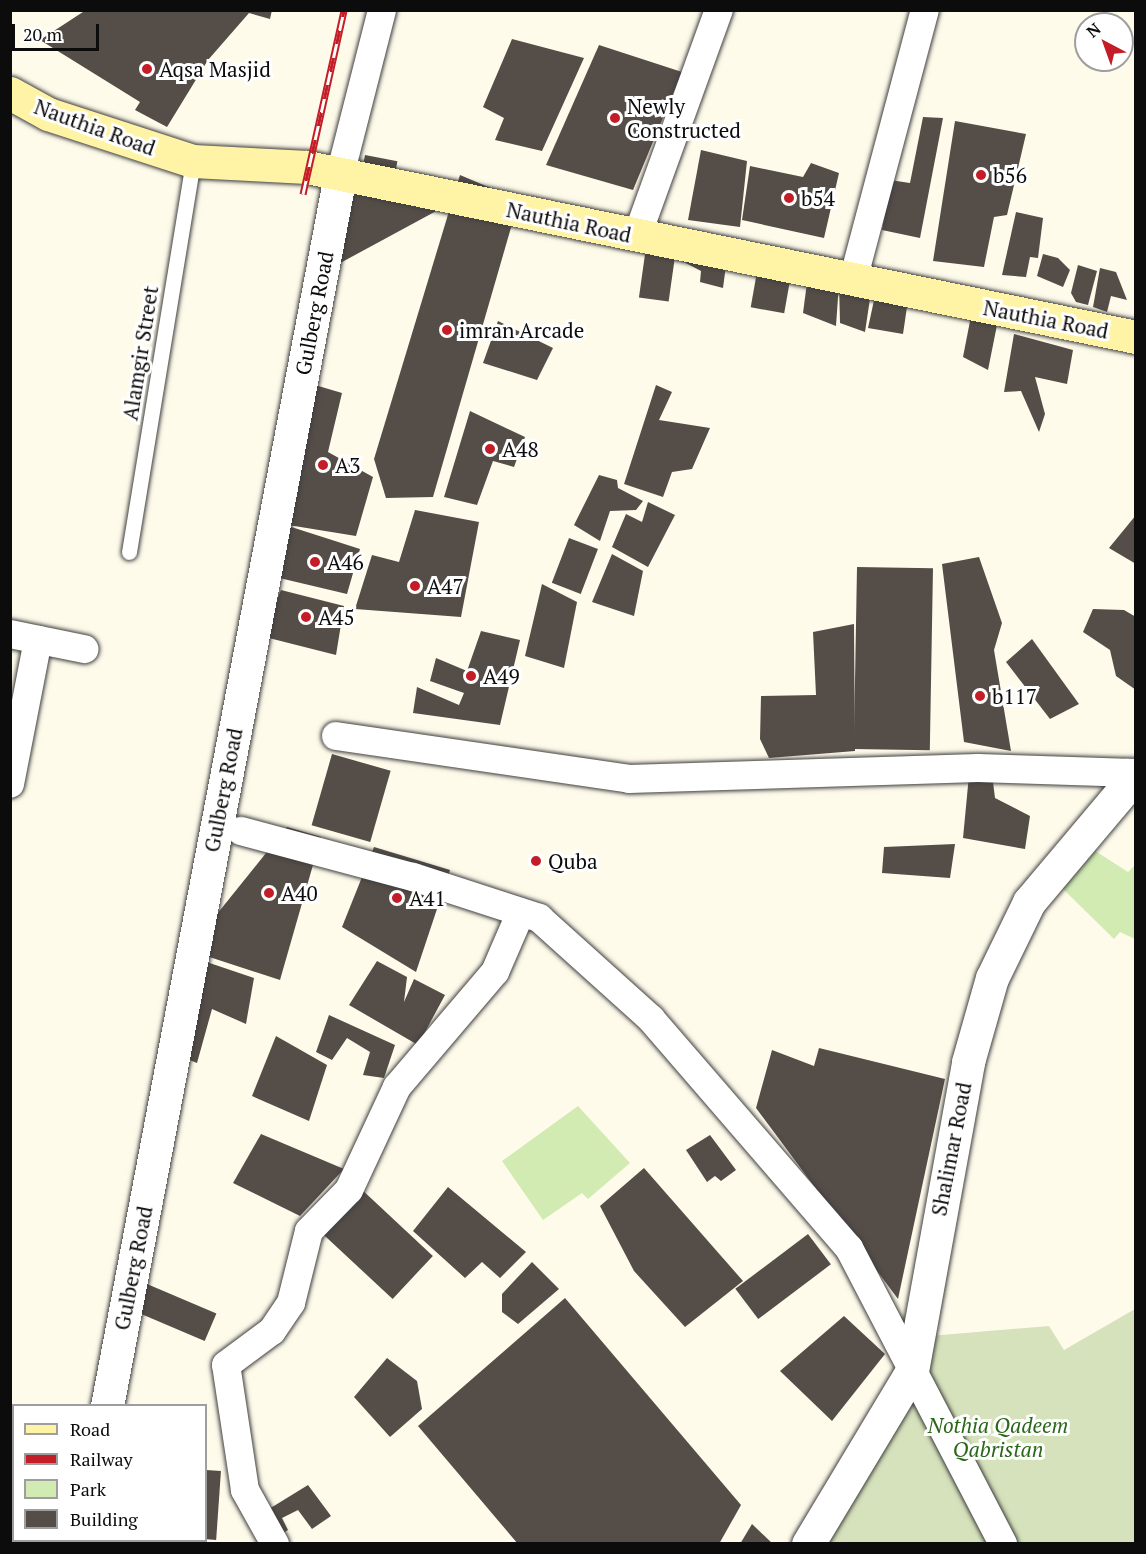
<!DOCTYPE html>
<html>
<head>
<meta charset="utf-8">
<style>
  body { margin:0 }
  #map { position:relative; width:1146px; height:1554px; overflow:hidden; background:#fffbeb; font-family:"PT Serif",serif }
  div>[style] { position:absolute }
  .green>* { inset:0; background:#d1ebb3 }
  .cemetery>* { inset:0; background:#d6e2bc }
  .building>* { inset:0; background:#554d48; transform-origin:0 0 }
  .roads { filter:drop-shadow(0 0 2px #3f3f3f) drop-shadow(0 0 2px #3f3f3f) }
  .service>* { height:15px; margin:-7.5px; padding:0 7.5px; transform-origin:7.5px; border-radius:7.5px; background:#fff }
  .minor>* { height:28px; margin:-14px; padding:0 14px; transform-origin:14px; border-radius:14px; background:#fff }
  .tertiary>* { height:33px; margin:-16.5px; padding:0 16.5px; transform-origin:16.5px; border-radius:16.5px; background:#fff }
  .secondary>* { height:33px; margin:-16.5px; padding:0 16.5px; transform-origin:16.5px; border-radius:16.5px; background:#fff4a6 }
  .rail>* { height:7px; margin-top:-3.5px; transform-origin:0; background:repeating-linear-gradient(90deg,#fff 0 14px,#c31d27 0 28px); box-sizing:border-box; border-block:2px solid #c31d27 }
  .dots>* { width:16px; height:16px; translate:-50% -50%; box-sizing:border-box; border:3px solid #fff; border-radius:50% }
  span { translate:-50% -50%; white-space:nowrap; text-align:center; line-height:1.15; -webkit-text-stroke:6px #fff; paint-order:stroke }
  .poi-label { font-size:21px; color:#0c0c0c }
  .left { translate:0 -50%; text-align:left }
  .street-label { font-size:21px; color:#0c0c0c }
  .park-label { font-size:21px; color:#2a6719; font-style:italic }
  .frame { position:absolute; inset:0; border:12px solid #0c0c0c; pointer-events:none }
  .legend { position:absolute; left:12px; top:1404px; width:195px; height:138px; box-sizing:border-box; background:#fff; border:2px solid #9e9e9e; margin:0; padding:8px 10px; list-style:none; font-size:18px; color:#0c0c0c }
  .legend li { display:flex; align-items:center; gap:12px; height:30px }
  .legend b { width:30px; border:2px solid #9e9e9e }
  .north { position:absolute; left:1074px; top:12px; width:60px; height:60px; box-sizing:border-box; background:#fff; border:2px solid #9e9e9e; border-radius:50%; rotate:319deg; font-size:16px; font-weight:700; line-height:24px; text-align:center; color:#0c0c0c }
  .north::after { content:''; display:block; margin:auto; width:21px; height:27px; background:#c31d27; clip-path:polygon(50% 0,100% 100%,50% 72%,0 100%) }
  .scale { position:absolute; left:12px; top:24px; width:87px; height:27px; box-sizing:border-box; border:3px solid #0c0c0c; border-top:0; padding-left:8px; font-size:18px; line-height:21px; white-space:nowrap; color:#0c0c0c; -webkit-text-stroke:4px #fff; paint-order:stroke }
</style>
</head>
<body>
<div id="map">
  <div class="green">
    <div style="clip-path:polygon(1086px 845px,1128px 872px,1135px 865px,1135px 939px,1120px 932px,1114px 939px,1062px 888px)"></div>
    <div style="clip-path:polygon(578px 1106px,630px 1163px,588px 1199px,582px 1193px,543px 1220px,502px 1161px)"></div>
  </div>
  <div class="cemetery">
    <div style="clip-path:polygon(1135px 1309px,1135px 1543px,810px 1544px,918px 1337px,1049px 1326px,1064px 1350px)"></div>
  </div>
  <div class="building">
    <div style="clip-path:polygon(86px 10px,272px 10px,270px 19px,249px 13px,208px 60px,167px 127px,135px 110px,140px 102px,40px 40px)"></div>
    <div style="clip-path:polygon(512px 39px,584px 58px,542px 151px,495px 140px,504px 118px,483px 107px)"></div>
    <div style="clip-path:polygon(599px 45px,682px 72px,633px 190px,546px 165px)"></div>
    <div style="clip-path:polygon(923px 117px,943px 118px,920px 238px,882px 230px,890px 180px,910px 183px)"></div>
    <div style="clip-path:polygon(955px 121px,1026px 134px,1007px 215px,994px 217px,984px 267px,933px 261px)"></div>
    <div style="clip-path:polygon(701px 150px,747px 161px,740px 227px,688px 220px)"></div>
    <div style="left:365px;top:155px;width:33px;height:9px;rotate:11deg"></div>
    <div style="clip-path:polygon(811px 163px,839px 173px,824px 238px,742px 220px,750px 166px,803px 177px)"></div>
    <div style="clip-path:polygon(460px 175px,519px 200px,433px 497px,386px 498px,374px 459px)"></div>
    <div style="clip-path:polygon(343px 190px,440px 209px,331px 268px)"></div>
    <div style="clip-path:polygon(1016px 212px,1043px 218px,1038px 258px,1030px 257px,1026px 277px,1002px 275px)"></div>
    <div style="left:647px;top:240px;width:30px;height:58px;rotate:8deg"></div>
    <div style="clip-path:polygon(1043px 254px,1058px 258px,1070px 270px,1063px 287px,1037px 276px)"></div>
    <div style="clip-path:polygon(727px 258px,723px 288px,700px 282px,701px 271px,682px 261px)"></div>
    <div style="clip-path:polygon(1078px 265px,1097px 271px,1088px 305px,1076px 302px,1071px 293px)"></div>
    <div style="left:758px;top:266px;width:34px;height:42px;rotate:10deg"></div>
    <div style="clip-path:polygon(1100px 268px,1116px 272px,1127px 300px,1111px 296px,1107px 312px,1093px 307px)"></div>
    <div style="clip-path:polygon(808px 275px,839px 283px,836px 326px,803px 313px)"></div>
    <div style="clip-path:polygon(839px 283px,871px 292px,865px 332px,840px 323px)"></div>
    <div style="clip-path:polygon(876px 291px,908px 300px,903px 334px,868px 328px)"></div>
    <div style="clip-path:polygon(971px 316px,998px 320px,988px 370px,963px 357px)"></div>
    <div style="clip-path:polygon(498px 321px,553px 348px,537px 380px,483px 363px)"></div>
    <div style="clip-path:polygon(1014px 334px,1073px 350px,1067px 384px,1035px 377px,1045px 414px,1039px 432px,1021px 391px,1004px 392px)"></div>
    <div style="clip-path:polygon(315px 385px,342px 393px,328px 452px,373px 477px,356px 536px,282px 524px)"></div>
    <div style="clip-path:polygon(656px 385px,672px 392px,659px 420px,710px 428px,692px 469px,672px 472px,663px 497px,624px 484px)"></div>
    <div style="clip-path:polygon(470px 411px,525px 437px,514px 467px,493px 461px,477px 505px,444px 497px)"></div>
    <div style="clip-path:polygon(599px 475px,617px 480px,618px 488px,643px 501px,636px 510px,610px 511px,600px 541px,574px 525px)"></div>
    <div style="clip-path:polygon(648px 502px,675px 515px,648px 567px,612px 547px,626px 514px,642px 522px)"></div>
    <div style="clip-path:polygon(415px 510px,479px 522px,461px 617px,355px 609px,372px 555px,399px 562px)"></div>
    <div style="clip-path:polygon(1136px 515px,1136px 564px,1109px 548px)"></div>
    <div style="clip-path:polygon(282px 524px,360px 549px,347px 594px,271px 576px)"></div>
    <div style="left:569px;top:538px;width:31px;height:48px;rotate:21deg"></div>
    <div style="clip-path:polygon(612px 554px,643px 571px,634px 616px,592px 602px)"></div>
    <div style="clip-path:polygon(979px 557px,1002px 623px,994px 650px,1011px 751px,964px 742px,942px 564px)"></div>
    <div style="left:857px;top:567px;width:76px;height:182px;rotate:1deg"></div>
    <div style="clip-path:polygon(542px 584px,577px 602px,564px 668px,525px 656px)"></div>
    <div style="clip-path:polygon(281px 590px,344px 606px,336px 655px,261px 636px)"></div>
    <div style="clip-path:polygon(1093px 609px,1124px 610px,1136px 617px,1136px 690px,1116px 676px,1110px 650px,1083px 632px)"></div>
    <div style="clip-path:polygon(854px 624px,855px 751px,769px 758px,760px 739px,761px 696px,816px 695px,813px 632px)"></div>
    <div style="clip-path:polygon(481px 631px,520px 640px,500px 725px,413px 713px,417px 687px,459px 705px,464px 693px,430px 681px,436px 658px,467px 671px)"></div>
    <div style="clip-path:polygon(1032px 639px,1079px 704px,1050px 719px,1006px 662px)"></div>
    <div style="left:332px;top:754px;width:61px;height:74px;rotate:16deg"></div>
    <div style="clip-path:polygon(992px 774px,995px 798px,1030px 816px,1025px 849px,963px 838px,969px 775px)"></div>
    <div style="clip-path:polygon(287px 827px,321px 837px,280px 980px,188px 950px)"></div>
    <div style="clip-path:polygon(955px 844px,950px 878px,882px 873px,884px 847px)"></div>
    <div style="clip-path:polygon(374px 847px,450px 870px,416px 972px,342px 927px)"></div>
    <div style="clip-path:polygon(183px 954px,254px 978px,246px 1024px,212px 1009px,197px 1063px,162px 1049px)"></div>
    <div style="clip-path:polygon(377px 961px,407px 977px,404px 1002px,414px 979px,445px 995px,418px 1045px,349px 1005px)"></div>
    <div style="clip-path:polygon(329px 1015px,395px 1045px,384px 1078px,363px 1075px,370px 1052px,347px 1038px,332px 1060px,316px 1052px)"></div>
    <div style="clip-path:polygon(276px 1036px,327px 1065px,309px 1121px,252px 1096px)"></div>
    <div style="clip-path:polygon(819px 1048px,945px 1079px,898px 1299px,756px 1108px,772px 1050px,814px 1066px)"></div>
    <div style="clip-path:polygon(261px 1134px,344px 1169px,300px 1216px,233px 1183px)"></div>
    <div style="clip-path:polygon(710px 1135px,736px 1170px,721px 1181px,715px 1176px,707px 1182px,686px 1150px)"></div>
    <div style="clip-path:polygon(644px 1168px,743px 1281px,685px 1327px,634px 1271px,600px 1206px)"></div>
    <div style="left:359px;top:1187px;width:101px;height:59px;rotate:43deg"></div>
    <div style="clip-path:polygon(448px 1187px,526px 1252px,500px 1278px,482px 1262px,465px 1278px,413px 1231px)"></div>
    <div style="left:808px;top:1234px;width:38px;height:91px;rotate:53deg"></div>
    <div style="clip-path:polygon(532px 1262px,559px 1289px,518px 1324px,502px 1312px,502px 1294px)"></div>
    <div style="left:140px;top:1281px;width:83px;height:30px;rotate:23deg"></div>
    <div style="clip-path:polygon(565px 1298px,741px 1505px,719px 1544px,518px 1544px,418px 1426px)"></div>
    <div style="clip-path:polygon(844px 1316px,885px 1354px,832px 1421px,780px 1371px)"></div>
    <div style="clip-path:polygon(387px 1358px,417px 1381px,422px 1409px,390px 1437px,354px 1397px)"></div>
    <div style="left:206px;top:1470px;width:15px;height:69px;rotate:4deg"></div>
    <div style="clip-path:polygon(308px 1485px,331px 1516px,312px 1529px,298px 1510px,282px 1518px,288px 1530px,278px 1536px,269px 1509px)"></div>
    <div style="clip-path:polygon(752px 1524px,773px 1544px,740px 1544px)"></div>
  </div>
  <div class="roads">
    <div class="service">
      <div style="left:129px;top:552px;width:396px;rotate:-80.7deg"></div>
    </div>
    <div class="minor">
      <div style="left:340px;top:175px;width:170px;rotate:-75.7deg"></div>
      <div style="left:637px;top:236px;width:240px;rotate:-70.1deg"></div>
      <div style="left:853px;top:280px;width:279px;rotate:-75.1deg"></div>
      <div style="left:10px;top:634px;width:76px;rotate:11.5deg"></div>
      <div style="left:336px;top:736px;width:296px;rotate:8.3deg"></div>
      <div style="left:629px;top:779px;width:349px;rotate:-1.8deg"></div>
      <div style="left:978px;top:768px;width:158px;rotate:1.8deg"></div>
      <div style="left:10px;top:784px;width:147px;rotate:-79deg"></div>
      <div style="left:241px;top:831px;width:178px;rotate:15deg"></div>
      <div style="left:413px;top:877px;width:133px;rotate:18deg"></div>
      <div style="left:539px;top:918px;width:151px;rotate:42deg"></div>
      <div style="left:651px;top:1019px;width:303px;rotate:49.2deg"></div>
      <div style="left:849px;top:1248px;width:334px;rotate:62.5deg"></div>
      <div style="left:275px;top:1544px;width:62px;rotate:-119.1deg"></div>
      <div style="left:245px;top:1490px;width:126px;rotate:-98.6deg"></div>
      <div style="left:226px;top:1365px;width:57px;rotate:-36.5deg"></div>
      <div style="left:272px;top:1331px;width:34px;rotate:-56deg"></div>
      <div style="left:291px;top:1303px;width:74px;rotate:-76deg"></div>
      <div style="left:309px;top:1231px;width:57px;rotate:-45.7deg"></div>
      <div style="left:349px;top:1190px;width:114px;rotate:-65deg"></div>
      <div style="left:397px;top:1087px;width:151px;rotate:-49.6deg"></div>
      <div style="left:495px;top:972px;width:65px;rotate:-66.6deg"></div>
    </div>
    <div class="tertiary">
      <div style="left:107px;top:1406px;width:1253px;rotate:-79.28deg"></div>
      <div style="left:80px;top:1544px;width:4px;rotate:-76deg"></div>
      <div style="left:808px;top:1544px;width:202px;rotate:-59deg"></div>
      <div style="left:912px;top:1371px;width:314px;rotate:-79.7deg"></div>
      <div style="left:968px;top:1062px;width:87px;rotate:-74.1deg"></div>
      <div style="left:992px;top:978px;width:85px;rotate:-64deg"></div>
      <div style="left:1029px;top:902px;width:166px;rotate:-49.9deg"></div>
    </div>
    <div class="secondary">
      <div style="left:10px;top:93px;width:43px;rotate:28.9deg"></div>
      <div style="left:48px;top:114px;width:152px;rotate:18deg"></div>
      <div style="left:193px;top:161px;width:114px;rotate:3deg"></div>
      <div style="left:307px;top:167px;width:846px;rotate:11.59deg"></div>
    </div>
  </div>
  <div class="rail">
    <div style="left:303px;top:194px;width:189px;rotate:-77.4deg"></div>
  </div>
  <div class="dots">
    <div style="left:147px;top:69px;background:#c31d27"></div>
    <div style="left:615px;top:118px;background:#c31d27"></div>
    <div style="left:981px;top:175px;background:#c31d27"></div>
    <div style="left:789px;top:198px;background:#c31d27"></div>
    <div style="left:447px;top:330px;background:#c31d27"></div>
    <div style="left:490px;top:449px;background:#c31d27"></div>
    <div style="left:323px;top:465px;background:#c31d27"></div>
    <div style="left:315px;top:562px;background:#c31d27"></div>
    <div style="left:415px;top:586px;background:#c31d27"></div>
    <div style="left:306px;top:617px;background:#c31d27"></div>
    <div style="left:471px;top:676px;background:#c31d27"></div>
    <div style="left:980px;top:696px;background:#c31d27"></div>
    <div style="left:536px;top:861px;background:#c31d27"></div>
    <div style="left:269px;top:893px;background:#c31d27"></div>
    <div style="left:397px;top:898px;background:#c31d27"></div>
  </div>
  <div class="poi-label">
    <span class="left" style="left:159px;top:69px">Aqsa Masjid</span>
    <span class="left" style="left:627px;top:118px">Newly<br>Constructed</span>
    <span class="left" style="left:993px;top:175px">b56</span>
    <span class="left" style="left:801px;top:198px">b54</span>
    <span class="left" style="left:459px;top:330px">imran Arcade</span>
    <span class="left" style="left:502px;top:449px">A48</span>
    <span class="left" style="left:335px;top:465px">A3</span>
    <span class="left" style="left:327px;top:562px">A46</span>
    <span class="left" style="left:427px;top:586px">A47</span>
    <span class="left" style="left:318px;top:617px">A45</span>
    <span class="left" style="left:483px;top:676px">A49</span>
    <span class="left" style="left:992px;top:696px">b117</span>
    <span class="left" style="left:548px;top:861px">Quba</span>
    <span class="left" style="left:281px;top:893px">A40</span>
    <span class="left" style="left:409px;top:898px">A41</span>
  </div>
  <div class="street-label">
    <span style="left:95px;top:127px;rotate:20deg">Nauthia Road</span>
    <span style="left:569px;top:222px;rotate:12deg">Nauthia Road</span>
    <span style="left:314px;top:313px;rotate:-79deg">Gulberg Road</span>
    <span style="left:1046px;top:319px;rotate:11deg">Nauthia Road</span>
    <span style="left:140px;top:353px;rotate:-81deg">Alamgir Street</span>
    <span style="left:223px;top:790px;rotate:-79deg">Gulberg Road</span>
    <span style="left:951px;top:1149px;rotate:-79deg">Shalimar Road</span>
    <span style="left:133px;top:1268px;rotate:-79deg">Gulberg Road</span>
  </div>
  <div class="park-label">
    <span style="left:998px;top:1437px">Nothia Qadeem<br>Qabristan</span>
  </div>
  <div class="frame"></div>
  <ul class="legend">
  <li><b style="height:8px;background:#fff4a6"></b>Road</li>
  <li><b style="height:8px;background:#c31d27"></b>Railway</li>
  <li><b style="height:16px;background:#d1ebb3"></b>Park</li>
  <li><b style="height:16px;background:#554d48"></b>Building</li>
  </ul>
  <div class="north">N</div>
  <div class="scale">20 m</div>
</div>
</body>
</html>
